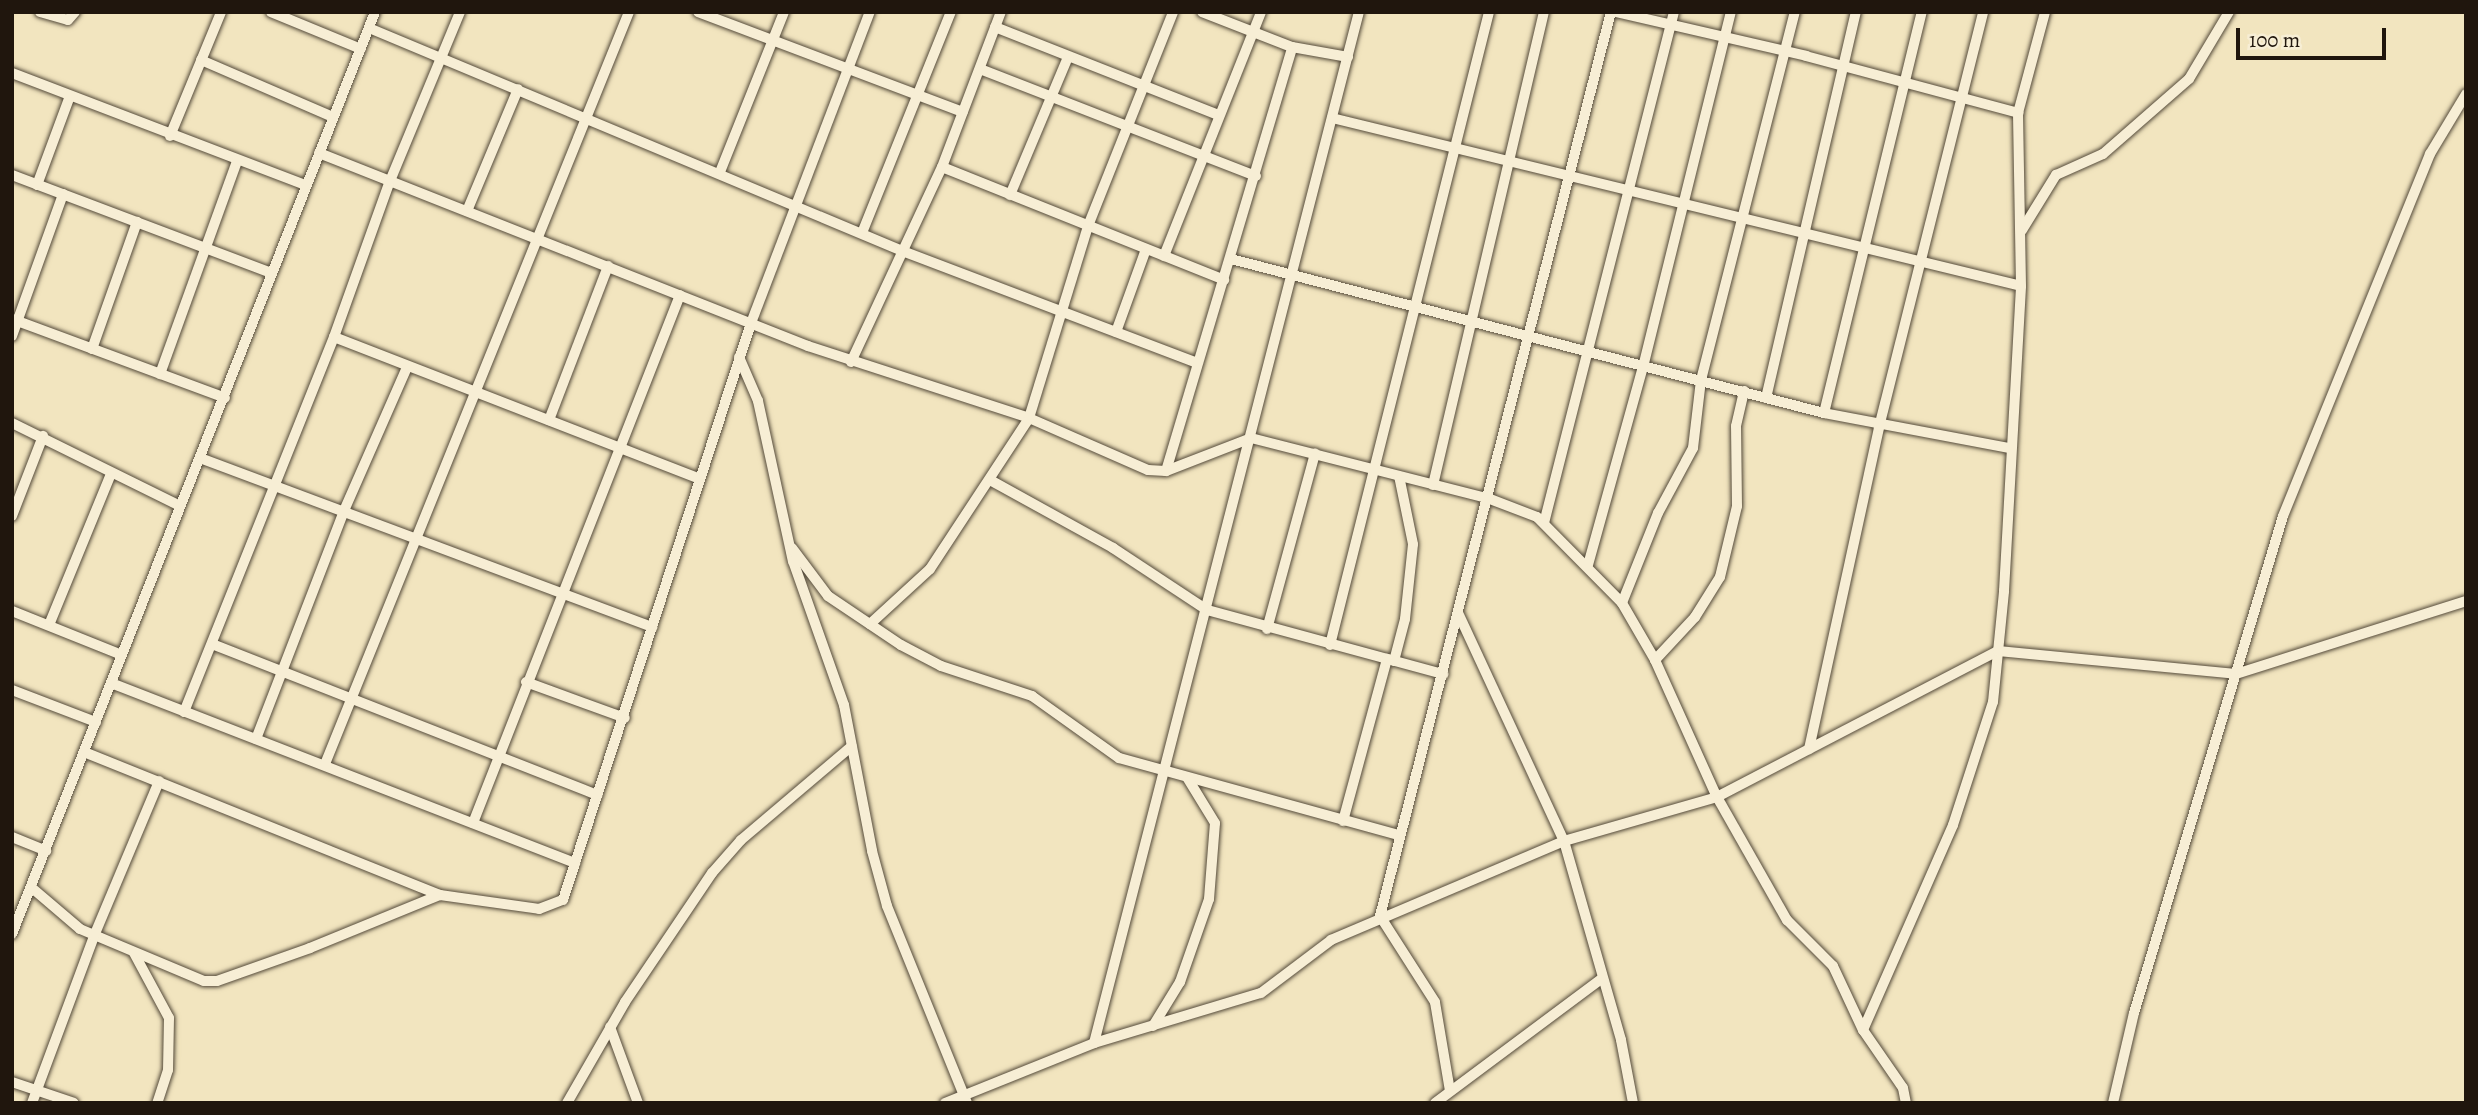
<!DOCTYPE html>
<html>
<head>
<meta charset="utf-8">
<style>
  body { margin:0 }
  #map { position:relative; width:2478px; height:1115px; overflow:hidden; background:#f2e5bf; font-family:Alegreya,serif }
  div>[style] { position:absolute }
  .roads { filter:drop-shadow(0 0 2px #544a3a) drop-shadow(0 0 2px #544a3a) }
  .street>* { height:10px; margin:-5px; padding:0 5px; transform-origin:5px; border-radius:5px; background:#f7eed5 }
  span { translate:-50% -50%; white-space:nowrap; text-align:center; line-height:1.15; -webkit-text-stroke:5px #f7eed5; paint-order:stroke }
  .frame { position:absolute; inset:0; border:14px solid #20160d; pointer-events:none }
  .scale { position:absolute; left:2236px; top:28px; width:150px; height:32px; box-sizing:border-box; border:4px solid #20160d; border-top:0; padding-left:9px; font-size:21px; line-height:24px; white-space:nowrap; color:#20160d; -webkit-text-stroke:5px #f7eed5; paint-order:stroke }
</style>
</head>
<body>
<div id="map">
  <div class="roads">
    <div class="street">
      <div style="left:40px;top:12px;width:29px;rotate:16deg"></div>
      <div style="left:68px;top:20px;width:11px;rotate:-49deg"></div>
      <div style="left:271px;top:12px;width:97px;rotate:22.3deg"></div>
      <div style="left:698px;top:12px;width:283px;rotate:20.7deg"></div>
      <div style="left:1202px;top:12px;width:97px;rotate:21.3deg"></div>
      <div style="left:1292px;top:47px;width:57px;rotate:10.1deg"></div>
      <div style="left:1616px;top:12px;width:195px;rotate:13deg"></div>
      <div style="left:1806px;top:56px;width:220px;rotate:15deg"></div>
      <div style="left:995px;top:27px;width:238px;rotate:21.5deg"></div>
      <div style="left:369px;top:28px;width:581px;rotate:22.68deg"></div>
      <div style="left:905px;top:252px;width:312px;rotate:20.8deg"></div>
      <div style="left:201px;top:60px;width:144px;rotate:23.4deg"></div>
      <div style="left:980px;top:69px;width:296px;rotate:21.2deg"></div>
      <div style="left:12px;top:73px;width:315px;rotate:20.9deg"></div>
      <div style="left:1332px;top:118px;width:709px;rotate:13.7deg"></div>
      <div style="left:170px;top:136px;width:134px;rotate:-67.6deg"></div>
      <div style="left:319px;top:153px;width:526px;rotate:21.54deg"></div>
      <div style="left:808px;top:346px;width:232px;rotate:18deg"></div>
      <div style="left:1029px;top:418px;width:130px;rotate:23.6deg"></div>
      <div style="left:1148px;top:470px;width:18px;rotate:3deg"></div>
      <div style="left:1166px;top:471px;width:91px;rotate:-21.2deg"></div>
      <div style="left:1251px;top:438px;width:247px;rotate:14.3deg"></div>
      <div style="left:1490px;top:499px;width:50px;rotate:21deg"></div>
      <div style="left:1537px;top:517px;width:121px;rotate:45.3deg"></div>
      <div style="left:1622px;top:603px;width:66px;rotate:59.9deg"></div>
      <div style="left:1655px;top:660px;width:150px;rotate:65.7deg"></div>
      <div style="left:1717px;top:797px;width:142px;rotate:60.4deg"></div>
      <div style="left:1787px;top:920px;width:65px;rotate:45deg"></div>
      <div style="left:1833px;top:966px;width:71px;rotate:64.9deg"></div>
      <div style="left:1863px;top:1030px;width:70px;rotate:55.4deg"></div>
      <div style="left:1903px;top:1088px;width:15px;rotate:79deg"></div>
      <div style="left:942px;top:167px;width:304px;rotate:21.8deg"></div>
      <div style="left:720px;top:172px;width:172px;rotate:-68.2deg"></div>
      <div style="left:12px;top:175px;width:278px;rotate:20.7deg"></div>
      <div style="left:37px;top:185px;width:95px;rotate:-69.7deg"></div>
      <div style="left:1010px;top:195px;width:150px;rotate:-67.2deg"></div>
      <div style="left:467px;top:211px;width:132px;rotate:-67.3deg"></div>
      <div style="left:2022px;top:230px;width:65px;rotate:-58.3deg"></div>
      <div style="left:2056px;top:175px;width:51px;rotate:-24.1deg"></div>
      <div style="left:2103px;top:154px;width:114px;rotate:-41.1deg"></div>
      <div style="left:2189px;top:79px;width:78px;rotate:-59.2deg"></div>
      <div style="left:862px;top:233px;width:238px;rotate:-68.1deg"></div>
      <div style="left:1164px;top:256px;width:263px;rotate:-68.3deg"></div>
      <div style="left:1231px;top:259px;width:613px;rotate:14.56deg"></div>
      <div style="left:1824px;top:413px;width:188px;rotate:10.7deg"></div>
      <div style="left:12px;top:319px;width:227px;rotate:20.3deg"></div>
      <div style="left:1116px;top:332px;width:88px;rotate:-70.1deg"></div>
      <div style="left:12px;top:336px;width:151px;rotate:-70.2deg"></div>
      <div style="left:334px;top:337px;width:390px;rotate:21.2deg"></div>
      <div style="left:92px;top:349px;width:135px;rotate:-70.5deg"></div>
      <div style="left:739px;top:357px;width:48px;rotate:66.6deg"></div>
      <div style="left:758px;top:401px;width:164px;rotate:77.7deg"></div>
      <div style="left:793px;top:561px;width:153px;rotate:70.5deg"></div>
      <div style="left:844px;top:705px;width:149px;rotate:79.1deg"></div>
      <div style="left:872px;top:851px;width:57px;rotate:74.7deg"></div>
      <div style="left:887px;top:906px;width:213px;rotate:67.9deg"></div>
      <div style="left:851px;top:362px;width:215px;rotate:-65deg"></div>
      <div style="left:942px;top:167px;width:166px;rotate:-69.2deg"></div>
      <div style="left:160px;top:374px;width:226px;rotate:-70.1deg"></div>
      <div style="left:1766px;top:398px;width:396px;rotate:-76.9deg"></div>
      <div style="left:1824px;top:413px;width:413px;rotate:-76.3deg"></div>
      <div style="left:549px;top:420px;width:165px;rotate:-69deg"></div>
      <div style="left:12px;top:423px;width:187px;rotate:26.3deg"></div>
      <div style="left:200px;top:458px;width:483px;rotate:20.5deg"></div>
      <div style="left:1166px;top:471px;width:442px;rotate:-73.4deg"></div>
      <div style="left:990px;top:480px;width:141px;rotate:28.9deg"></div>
      <div style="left:1113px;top:548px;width:113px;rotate:33.4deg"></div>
      <div style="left:1207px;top:610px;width:245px;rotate:15.2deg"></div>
      <div style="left:1433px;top:485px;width:486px;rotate:-76.8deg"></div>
      <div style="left:12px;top:516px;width:86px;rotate:-68.8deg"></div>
      <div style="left:1544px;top:523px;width:527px;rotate:-75.73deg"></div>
      <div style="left:792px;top:548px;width:60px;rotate:53.1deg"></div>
      <div style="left:828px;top:596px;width:88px;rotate:33.9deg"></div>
      <div style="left:901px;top:645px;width:45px;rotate:27.7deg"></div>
      <div style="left:941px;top:666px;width:96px;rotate:18.2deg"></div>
      <div style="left:1032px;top:696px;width:107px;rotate:35.5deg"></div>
      <div style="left:1119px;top:758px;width:290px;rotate:15.4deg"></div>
      <div style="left:1588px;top:565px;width:210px;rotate:-74.5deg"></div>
      <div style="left:1644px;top:363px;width:362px;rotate:-76.1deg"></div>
      <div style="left:1622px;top:603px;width:97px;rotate:-68.2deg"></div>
      <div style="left:1658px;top:513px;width:74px;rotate:-61.7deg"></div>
      <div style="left:1693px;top:448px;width:68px;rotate:-83.3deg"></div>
      <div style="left:1701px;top:380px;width:380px;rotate:-75.7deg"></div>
      <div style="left:12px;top:611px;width:118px;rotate:21.8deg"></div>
      <div style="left:1459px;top:615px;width:249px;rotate:65.1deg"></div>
      <div style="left:1564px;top:841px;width:207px;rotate:74deg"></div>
      <div style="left:1621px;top:1040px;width:64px;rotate:79.2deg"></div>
      <div style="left:870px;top:624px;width:81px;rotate:-42.5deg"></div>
      <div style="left:930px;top:569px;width:181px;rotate:-56.7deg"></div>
      <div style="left:1029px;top:418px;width:201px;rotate:-72.9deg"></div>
      <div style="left:1088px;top:226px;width:230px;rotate:-68.3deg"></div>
      <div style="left:49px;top:625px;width:163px;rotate:-67.7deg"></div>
      <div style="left:1267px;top:629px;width:182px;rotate:-74.7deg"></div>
      <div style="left:212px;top:644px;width:414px;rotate:21.4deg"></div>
      <div style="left:1330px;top:645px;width:653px;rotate:-75.9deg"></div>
      <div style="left:1655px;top:660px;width:59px;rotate:-47.1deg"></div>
      <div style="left:1695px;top:617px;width:47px;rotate:-58deg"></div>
      <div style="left:1720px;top:577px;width:73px;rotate:-76.5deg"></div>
      <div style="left:1737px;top:506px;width:80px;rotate:-90.7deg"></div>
      <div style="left:1736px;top:426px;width:36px;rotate:-77deg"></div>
      <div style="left:1394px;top:661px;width:43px;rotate:-75.3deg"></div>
      <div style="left:1405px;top:619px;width:75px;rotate:-83.9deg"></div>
      <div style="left:1413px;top:544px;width:69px;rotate:-101.6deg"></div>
      <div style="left:526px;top:682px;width:105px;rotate:20deg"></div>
      <div style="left:111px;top:683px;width:498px;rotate:21.2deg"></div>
      <div style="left:12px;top:690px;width:90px;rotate:20.9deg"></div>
      <div style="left:184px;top:712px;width:404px;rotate:-68.2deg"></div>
      <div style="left:334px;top:337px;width:166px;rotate:-70.3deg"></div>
      <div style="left:390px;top:181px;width:183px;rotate:-67.5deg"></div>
      <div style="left:256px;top:739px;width:242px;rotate:-68.9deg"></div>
      <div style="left:343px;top:513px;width:159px;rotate:-66.3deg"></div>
      <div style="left:1809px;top:749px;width:330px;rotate:-77.7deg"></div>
      <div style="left:1879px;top:427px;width:428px;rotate:-75.9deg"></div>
      <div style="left:84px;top:752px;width:384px;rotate:21.9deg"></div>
      <div style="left:440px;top:895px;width:100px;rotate:8deg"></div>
      <div style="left:539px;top:909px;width:26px;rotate:-21deg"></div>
      <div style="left:563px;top:900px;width:607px;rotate:-71.95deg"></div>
      <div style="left:751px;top:323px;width:333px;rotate:-69.1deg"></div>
      <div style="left:325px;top:764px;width:811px;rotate:-67.99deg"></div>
      <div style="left:1343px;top:821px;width:168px;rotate:-74.8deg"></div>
      <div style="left:473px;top:823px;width:567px;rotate:-68.59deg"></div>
      <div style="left:12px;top:837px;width:37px;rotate:22deg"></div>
      <div style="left:32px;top:888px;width:63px;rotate:40.5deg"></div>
      <div style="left:80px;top:929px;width:134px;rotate:22.8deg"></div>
      <div style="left:204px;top:981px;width:13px"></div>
      <div style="left:217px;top:981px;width:99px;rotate:-19.5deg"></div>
      <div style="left:310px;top:948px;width:140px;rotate:-22.2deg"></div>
      <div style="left:12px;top:934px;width:991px;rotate:-68.51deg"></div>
      <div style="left:134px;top:953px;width:74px;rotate:61.7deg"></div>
      <div style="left:169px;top:1018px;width:52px;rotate:91.1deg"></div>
      <div style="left:168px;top:1070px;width:35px;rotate:108deg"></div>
      <div style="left:1153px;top:1026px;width:52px;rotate:-58.5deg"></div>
      <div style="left:1180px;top:982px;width:88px;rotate:-70.7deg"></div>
      <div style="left:1209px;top:899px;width:76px;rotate:-85.5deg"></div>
      <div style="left:1215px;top:823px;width:52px;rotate:-121.5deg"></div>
      <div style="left:610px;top:1027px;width:81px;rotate:69.8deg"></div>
      <div style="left:1863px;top:1030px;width:224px;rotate:-66.3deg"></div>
      <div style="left:1953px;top:825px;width:129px;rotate:-72deg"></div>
      <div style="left:1993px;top:702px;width:112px;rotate:-84.3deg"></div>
      <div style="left:2004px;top:591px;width:305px;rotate:-86.8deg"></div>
      <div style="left:2021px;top:286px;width:173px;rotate:-91deg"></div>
      <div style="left:2018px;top:113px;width:105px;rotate:-75deg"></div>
      <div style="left:1094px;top:1043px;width:1065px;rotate:-75.59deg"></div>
      <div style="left:12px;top:1082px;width:65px;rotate:18.7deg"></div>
      <div style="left:1450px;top:1091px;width:90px;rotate:-99.6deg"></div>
      <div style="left:1435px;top:1002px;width:102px;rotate:-122.6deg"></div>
      <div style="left:1380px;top:916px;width:933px;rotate:-75.67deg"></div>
      <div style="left:32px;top:1103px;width:178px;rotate:-69.6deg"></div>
      <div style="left:94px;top:936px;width:168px;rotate:-67.2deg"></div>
      <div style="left:567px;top:1103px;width:116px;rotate:-60.1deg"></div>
      <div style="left:625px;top:1002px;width:156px;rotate:-56deg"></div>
      <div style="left:712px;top:873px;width:44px;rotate:-48.7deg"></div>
      <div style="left:741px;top:840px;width:145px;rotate:-40.3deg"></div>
      <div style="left:945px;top:1103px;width:161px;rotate:-21.9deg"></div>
      <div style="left:1094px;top:1043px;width:174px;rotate:-16.7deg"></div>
      <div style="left:1261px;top:993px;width:88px;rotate:-37.1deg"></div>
      <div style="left:1331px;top:940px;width:253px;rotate:-23deg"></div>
      <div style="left:1564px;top:841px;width:159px;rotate:-16deg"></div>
      <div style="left:1717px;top:797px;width:317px;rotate:-27.5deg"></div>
      <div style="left:1998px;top:651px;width:239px;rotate:5.5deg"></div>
      <div style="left:2236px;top:674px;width:241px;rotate:-17.6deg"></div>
      <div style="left:1435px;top:1103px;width:209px;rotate:-36.7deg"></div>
      <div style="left:2113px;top:1103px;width:92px;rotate:-76.9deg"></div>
      <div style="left:2134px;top:1013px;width:519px;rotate:-73.31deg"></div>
      <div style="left:2283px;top:516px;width:391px;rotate:-67.9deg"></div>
      <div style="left:2430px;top:154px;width:70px;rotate:-59deg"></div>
    </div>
  </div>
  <div class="frame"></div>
  <div class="scale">100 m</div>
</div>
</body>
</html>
